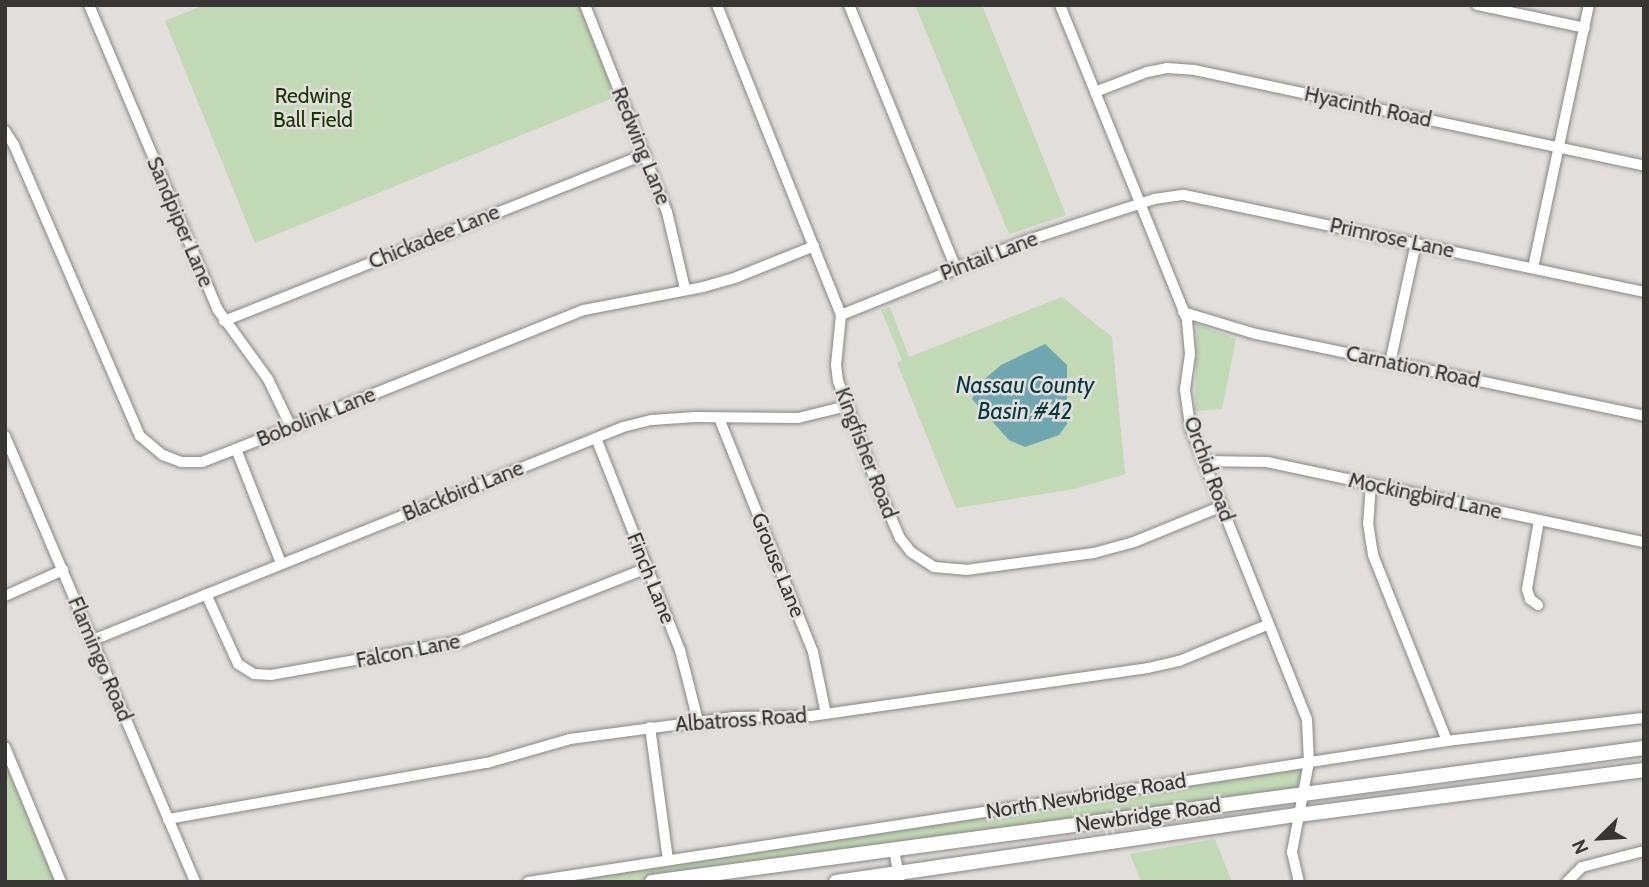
<!DOCTYPE html>
<html>
<head>
<meta charset="utf-8">
<style>
  body { margin:0 }
  #map { position:relative; width:1649px; height:887px; overflow:hidden; background:#e1dedc; font-family:Cabin,sans-serif }
  div>[style] { position:absolute }
  .green>* { inset:0; background:#c1d9b5 }
  .water>* { inset:0; background:#70a6af }
  .roads { filter:drop-shadow(0 0 2px #898785) drop-shadow(0 0 2px #898785) }
  .street>* { height:10px; margin:-5px; padding:0 5px; transform-origin:5px; border-radius:5px; background:#fff }
  .primary>* { height:14px; margin:-7px; padding:0 7px; transform-origin:7px; border-radius:7px; background:#fff }
  span { translate:-50% -50%; white-space:nowrap; text-align:center; line-height:1.15; -webkit-text-stroke:5px #e1dedc; paint-order:stroke }
  .park-label { font-size:21px; color:#183600 }
  .street-label { font-size:21px; color:#373635 }
  .water-label { font-size:23px; color:#02383f; font-style:italic }
  .frame { position:absolute; inset:0; border:7px solid #373635; pointer-events:none }
  .north { position:absolute; left:1565px; top:803px; width:70px; height:70px; -webkit-text-stroke:5px #e1dedc; paint-order:stroke; rotate:246deg; font-size:19px; font-weight:700; line-height:28px; text-align:center; color:#373635 }
  .north::after { content:''; display:block; margin:auto; width:24px; height:32px; background:#373635; clip-path:polygon(50% 0,100% 100%,50% 72%,0 100%) }
</style>
</head>
<body>
<div id="map">
  <div class="green">
    <div style="clip-path:polygon(204px 5px,584px 5px,620px 95px,255px 243px,165px 21px)"></div>
    <div style="clip-path:polygon(915px 5px,982px 5px,1066px 215px,1009px 234px)"></div>
    <div style="clip-path:polygon(1062px 297px,1112px 337px,1125px 474px,1074px 489px,956px 508px,897px 363px,902px 360px,881px 310px,890px 307px,909px 357px)"></div>
    <div style="clip-path:polygon(1197px 324px,1236px 339px,1222px 409px,1195px 411px)"></div>
    <div style="clip-path:polygon(5px 754px,56px 882px,5px 882px)"></div>
    <div style="clip-path:polygon(1306px 765px,1299px 790px,642px 882px,550px 882px)"></div>
    <div style="clip-path:polygon(1215px 839px,1232px 882px,1141px 882px,1130px 854px)"></div>
  </div>
  <div class="water">
    <div style="clip-path:polygon(1045px 344px,1067px 365px,1067px 424px,1059px 435px,1025px 447px,1009px 440px,972px 399px,980px 383px,1001px 365px)"></div>
  </div>
  <div class="roads">
    <div class="street">
      <div style="left:89px;top:5px;width:331px;rotate:67.1deg"></div>
      <div style="left:218px;top:310px;width:85px;rotate:54.1deg"></div>
      <div style="left:268px;top:379px;width:53px;rotate:64.4deg"></div>
      <div style="left:585px;top:5px;width:223px;rotate:68.4deg"></div>
      <div style="left:667px;top:212px;width:79px;rotate:76.8deg"></div>
      <div style="left:717px;top:5px;width:334px;rotate:68.2deg"></div>
      <div style="left:841px;top:315px;width:50px;rotate:95.7deg"></div>
      <div style="left:836px;top:365px;width:16px;rotate:83deg"></div>
      <div style="left:838px;top:381px;width:116px;rotate:69.4deg"></div>
      <div style="left:879px;top:490px;width:52px;rotate:66.4deg"></div>
      <div style="left:900px;top:538px;width:18px;rotate:52deg"></div>
      <div style="left:911px;top:552px;width:27px;rotate:33deg"></div>
      <div style="left:934px;top:567px;width:32px;rotate:5deg"></div>
      <div style="left:966px;top:570px;width:129px;rotate:-7.6deg"></div>
      <div style="left:1094px;top:553px;width:41px;rotate:-15.4deg"></div>
      <div style="left:1134px;top:542px;width:95px;rotate:-22.2deg"></div>
      <div style="left:849px;top:5px;width:284px;rotate:67.9deg"></div>
      <div style="left:1060px;top:5px;width:340px;rotate:68deg"></div>
      <div style="left:1187px;top:320px;width:34px;rotate:85deg"></div>
      <div style="left:1190px;top:354px;width:36px;rotate:98deg"></div>
      <div style="left:1185px;top:390px;width:37px;rotate:82deg"></div>
      <div style="left:1190px;top:427px;width:315px;rotate:68.2deg"></div>
      <div style="left:1307px;top:720px;width:42px;rotate:87.3deg"></div>
      <div style="left:1309px;top:762px;width:92px;rotate:100.7deg"></div>
      <div style="left:1292px;top:852px;width:31px;rotate:77deg"></div>
      <div style="left:1477px;top:5px;width:110px;rotate:12deg"></div>
      <div style="left:1095px;top:92px;width:56px;rotate:-21deg"></div>
      <div style="left:1147px;top:72px;width:20px;rotate:-11deg"></div>
      <div style="left:1167px;top:68px;width:27px;rotate:4deg"></div>
      <div style="left:1194px;top:70px;width:460px;rotate:12deg"></div>
      <div style="left:5px;top:131px;width:17px;rotate:57deg"></div>
      <div style="left:14px;top:145px;width:317px;rotate:66.6deg"></div>
      <div style="left:140px;top:436px;width:30px;rotate:40deg"></div>
      <div style="left:163px;top:455px;width:19px;rotate:21deg"></div>
      <div style="left:181px;top:462px;width:21px"></div>
      <div style="left:202px;top:462px;width:36px;rotate:-21deg"></div>
      <div style="left:236px;top:449px;width:375px;rotate:-21.8deg"></div>
      <div style="left:584px;top:310px;width:121px;rotate:-10.9deg"></div>
      <div style="left:703px;top:287px;width:35px;rotate:-16deg"></div>
      <div style="left:737px;top:277px;width:83px;rotate:-21.9deg"></div>
      <div style="left:1533px;top:268px;width:269px;rotate:-78deg"></div>
      <div style="left:1183px;top:312px;width:76px;rotate:16.8deg"></div>
      <div style="left:1256px;top:334px;width:397px;rotate:11.9deg"></div>
      <div style="left:841px;top:315px;width:201px;rotate:-21.9deg"></div>
      <div style="left:1028px;top:240px;width:133px;rotate:-18deg"></div>
      <div style="left:1154px;top:199px;width:30px;rotate:-8deg"></div>
      <div style="left:1184px;top:195px;width:470px;rotate:11.9deg"></div>
      <div style="left:224px;top:321px;width:453px;rotate:-21.6deg"></div>
      <div style="left:1390px;top:363px;width:123px;rotate:-77.8deg"></div>
      <div style="left:719px;top:418px;width:252px;rotate:68.1deg"></div>
      <div style="left:813px;top:652px;width:63px;rotate:78.2deg"></div>
      <div style="left:5px;top:436px;width:485px;rotate:66.9deg"></div>
      <div style="left:596px;top:438px;width:228px;rotate:68.4deg"></div>
      <div style="left:680px;top:650px;width:73px;rotate:75.8deg"></div>
      <div style="left:236px;top:449px;width:123px;rotate:68.5deg"></div>
      <div style="left:1204px;top:461px;width:63px;rotate:0.9deg"></div>
      <div style="left:1267px;top:462px;width:385px;rotate:12deg"></div>
      <div style="left:1371px;top:484px;width:39px;rotate:94deg"></div>
      <div style="left:1368px;top:523px;width:32px;rotate:81deg"></div>
      <div style="left:1373px;top:555px;width:200px;rotate:68.3deg"></div>
      <div style="left:206px;top:594px;width:77px;rotate:65.4deg"></div>
      <div style="left:238px;top:664px;width:19px;rotate:32deg"></div>
      <div style="left:254px;top:674px;width:17px;rotate:3deg"></div>
      <div style="left:271px;top:675px;width:193px;rotate:-10.1deg"></div>
      <div style="left:461px;top:641px;width:200px;rotate:-21.4deg"></div>
      <div style="left:5px;top:596px;width:64px;rotate:-24.1deg"></div>
      <div style="left:1538px;top:605px;width:10px;rotate:-143deg"></div>
      <div style="left:1530px;top:599px;width:10px;rotate:-107deg"></div>
      <div style="left:1527px;top:589px;width:70px;rotate:-80.1deg"></div>
      <div style="left:93px;top:640px;width:571px;rotate:-21.89deg"></div>
      <div style="left:623px;top:427px;width:30px;rotate:-14deg"></div>
      <div style="left:652px;top:420px;width:43px;rotate:-4deg"></div>
      <div style="left:695px;top:417px;width:103px;rotate:0.6deg"></div>
      <div style="left:798px;top:418px;width:50px;rotate:-13.8deg"></div>
      <div style="left:650px;top:727px;width:134px;rotate:82.3deg"></div>
      <div style="left:5px;top:747px;width:146px;rotate:67.5deg"></div>
      <div style="left:168px;top:819px;width:324px;rotate:-10deg"></div>
      <div style="left:487px;top:763px;width:86px;rotate:-16.1deg"></div>
      <div style="left:570px;top:739px;width:166px;rotate:-7.6deg"></div>
      <div style="left:735px;top:717px;width:76px;rotate:-0.8deg"></div>
      <div style="left:811px;top:716px;width:340px;rotate:-8.1deg"></div>
      <div style="left:1148px;top:668px;width:32px;rotate:-13deg"></div>
      <div style="left:1179px;top:661px;width:97px;rotate:-22.3deg"></div>
      <div style="left:894px;top:849px;width:34px;rotate:80deg"></div>
      <div style="left:528px;top:882px;width:930px;rotate:-8.72deg"></div>
      <div style="left:1447px;top:741px;width:198px;rotate:-6.7deg"></div>
      <div style="left:1567px;top:882px;width:21px;rotate:-45deg"></div>
      <div style="left:1582px;top:867px;width:64px;rotate:-14.5deg"></div>
    </div>
    <div class="primary">
      <div style="left:652px;top:882px;width:1001px;rotate:-7.69deg"></div>
      <div style="left:836px;top:882px;width:467px;rotate:-8.3deg"></div>
      <div style="left:1298px;top:815px;width:349px;rotate:-7.4deg"></div>
    </div>
  </div>
  <div class="park-label">
    <span style="left:313px;top:108px">Redwing<br>Ball Field</span>
  </div>
  <div class="street-label">
    <span style="left:1368px;top:107px;rotate:12deg">Hyacinth Road</span>
    <span style="left:641px;top:146px;rotate:68deg">Redwing Lane</span>
    <span style="left:180px;top:222px;rotate:67deg">Sandpiper Lane</span>
    <span style="left:434px;top:237px;rotate:-22deg">Chickadee Lane</span>
    <span style="left:1392px;top:238px;rotate:12deg">Primrose Lane</span>
    <span style="left:989px;top:256px;rotate:-21deg">Pintail Lane</span>
    <span style="left:1413px;top:367px;rotate:12deg">Carnation Road</span>
    <span style="left:316px;top:417px;rotate:-22deg">Bobolink Lane</span>
    <span style="left:866px;top:453px;rotate:69deg">Kingfisher Road</span>
    <span style="left:1209px;top:469px;rotate:70deg">Orchid Road</span>
    <span style="left:463px;top:491px;rotate:-22deg">Blackbird Lane</span>
    <span style="left:1425px;top:496px;rotate:12deg">Mockingbird Lane</span>
    <span style="left:778px;top:565px;rotate:68deg">Grouse Lane</span>
    <span style="left:651px;top:578px;rotate:68deg">Finch Lane</span>
    <span style="left:408px;top:651px;rotate:-11deg">Falcon Lane</span>
    <span style="left:100px;top:659px;rotate:67deg">Flamingo Road</span>
    <span style="left:741px;top:720px;rotate:-4deg">Albatross Road</span>
    <span style="left:1086px;top:796px;rotate:-9deg">North Newbridge Road</span>
    <span style="left:1148px;top:815px;rotate:-8deg">Newbridge Road</span>
  </div>
  <div class="water-label">
    <span style="left:1025px;top:398px">Nassau County<br>Basin #42</span>
  </div>
  <div class="frame"></div>
  <div class="north">N</div>
</div>
</body>
</html>
